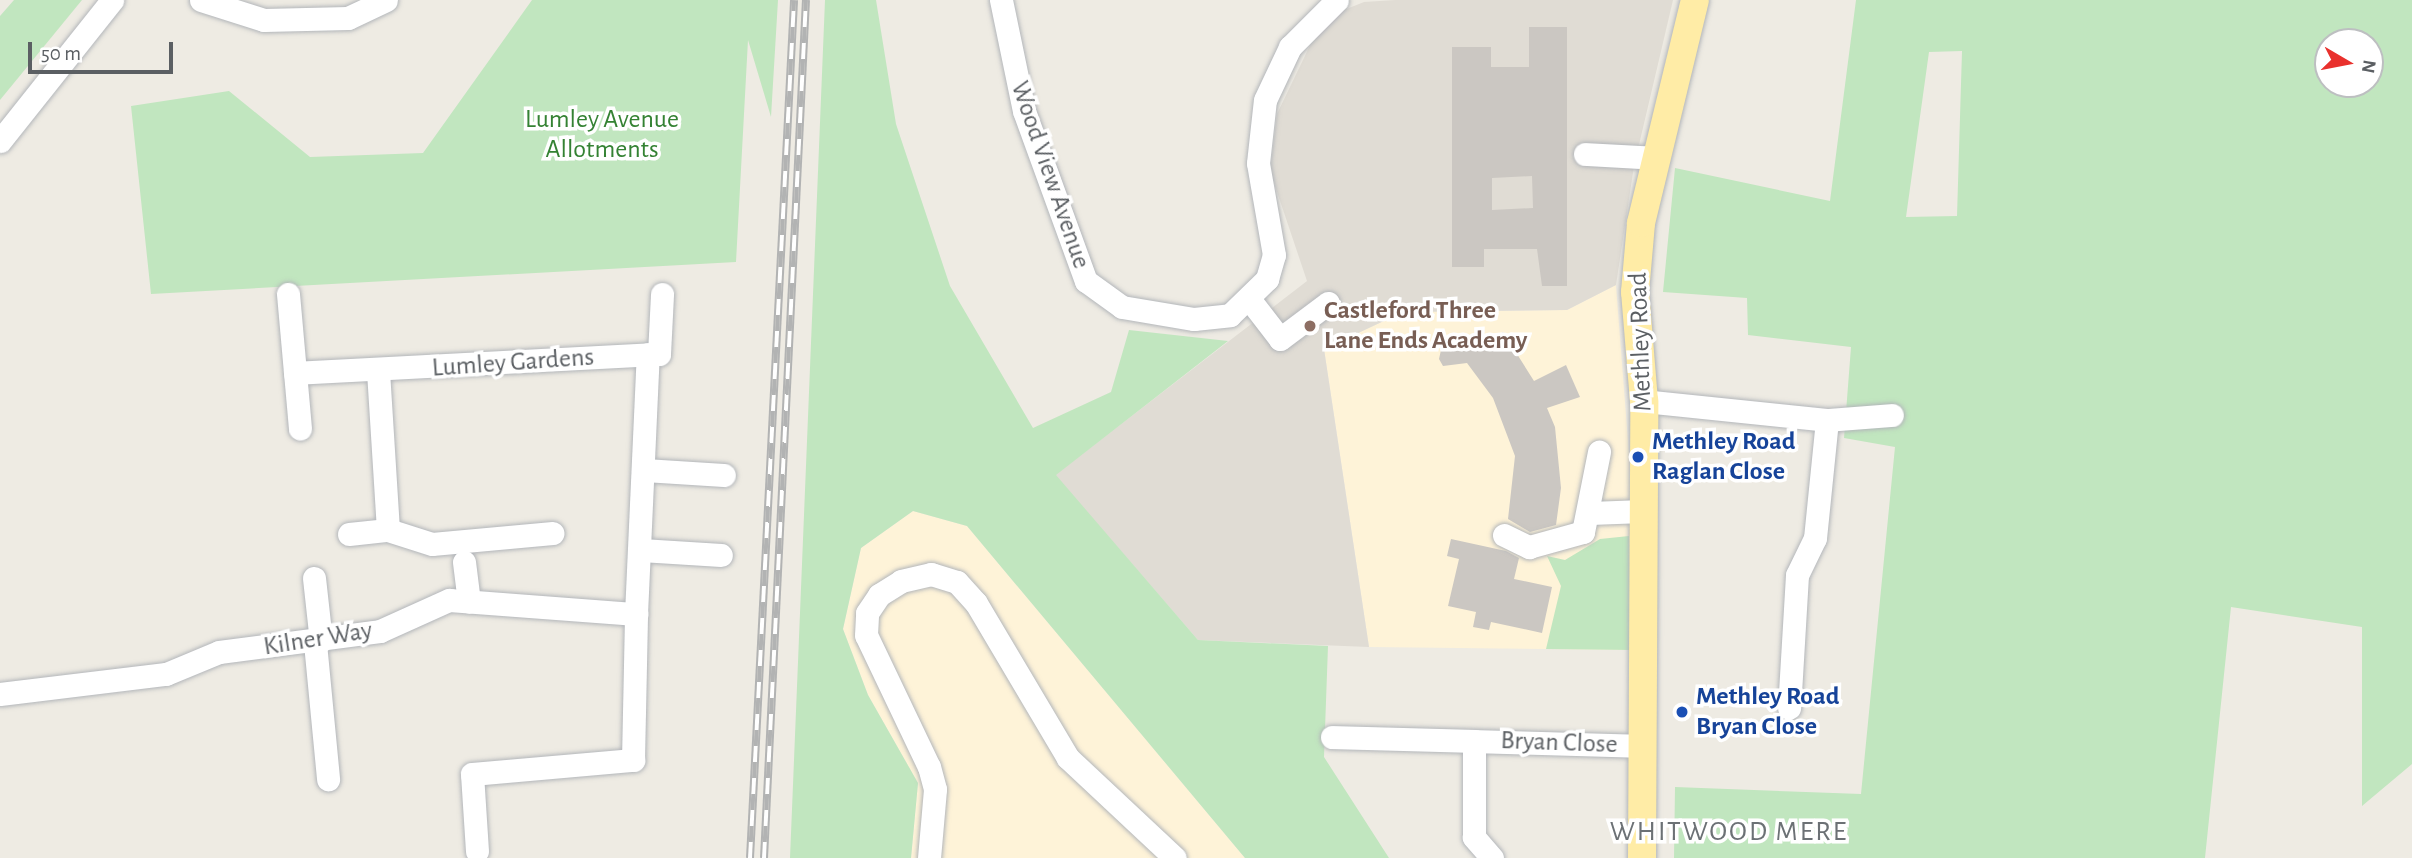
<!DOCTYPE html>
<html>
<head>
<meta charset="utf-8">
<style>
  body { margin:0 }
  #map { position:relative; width:2412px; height:858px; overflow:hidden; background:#eeebe3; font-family:"Alegreya Sans",sans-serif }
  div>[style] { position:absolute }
  .commercial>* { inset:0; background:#fef3d8 }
  .education>* { inset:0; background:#e0dcd4 }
  .green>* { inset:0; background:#c1e6bf }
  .building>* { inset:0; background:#cbc7c2 }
  .roads { filter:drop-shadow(0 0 2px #b3b6ba) drop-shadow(0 0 2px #b3b6ba) }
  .minor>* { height:23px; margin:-11.5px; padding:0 11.5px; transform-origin:11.5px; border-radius:11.5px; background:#fff }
  .major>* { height:28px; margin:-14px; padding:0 14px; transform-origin:14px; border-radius:14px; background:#ffeca6 }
  .rail>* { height:8px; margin-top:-4px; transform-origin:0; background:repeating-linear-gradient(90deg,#fff 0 16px,#b2b3b3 0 32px); box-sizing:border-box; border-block:2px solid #b2b3b3 }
  .dots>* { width:19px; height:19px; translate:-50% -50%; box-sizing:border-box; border:4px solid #fff; border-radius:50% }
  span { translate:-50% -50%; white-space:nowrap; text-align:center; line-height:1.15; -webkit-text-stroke:7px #fff; paint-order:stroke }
  .park-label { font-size:26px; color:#348233 }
  .street-label { font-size:26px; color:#5b5f63 }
  .education-label { font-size:26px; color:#785e54; font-weight:700 }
  .left { translate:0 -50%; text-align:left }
  .transit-label { font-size:26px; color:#164399; font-weight:700 }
  .neighbourhood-label { font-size:28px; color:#6c7175; letter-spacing:2px }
  .north { position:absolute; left:2314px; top:28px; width:70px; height:70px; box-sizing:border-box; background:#fff; border:2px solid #bdbfc1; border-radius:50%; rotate:100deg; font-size:19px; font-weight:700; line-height:28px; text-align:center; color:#5b5f63 }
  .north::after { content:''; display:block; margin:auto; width:24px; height:32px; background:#e9312d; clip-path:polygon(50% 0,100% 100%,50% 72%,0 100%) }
  .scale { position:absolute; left:28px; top:42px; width:145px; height:32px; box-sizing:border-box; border:4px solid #5b5f63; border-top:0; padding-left:9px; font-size:21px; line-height:24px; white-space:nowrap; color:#5b5f63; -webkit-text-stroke:5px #fff; paint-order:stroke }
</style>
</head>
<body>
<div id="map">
  <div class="commercial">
    <div style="clip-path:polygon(1616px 285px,1631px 480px,1632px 650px,1369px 647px,1324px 349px,1403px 312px,1567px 310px)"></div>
    <div style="clip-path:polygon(913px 511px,967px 526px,1245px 858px,911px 858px,918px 783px,868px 695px,843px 629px,861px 548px)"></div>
  </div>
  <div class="education">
    <div style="clip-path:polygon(1395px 0,1673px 0,1634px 166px,1616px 285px,1567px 310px,1403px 312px,1324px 349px,1369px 647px,1198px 640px,1055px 475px,1307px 281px,1270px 171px,1277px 114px,1315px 35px,1339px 12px,1364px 2px)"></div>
  </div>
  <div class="green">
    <div style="clip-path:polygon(14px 0,82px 0,0 100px,0 16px)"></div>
    <div style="clip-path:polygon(532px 0,778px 0,771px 117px,748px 40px,736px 262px,151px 294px,131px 106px,229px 91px,310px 157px,423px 153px)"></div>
    <div style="clip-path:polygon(825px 0,876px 0,896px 124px,950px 286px,1033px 428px,1111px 392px,1129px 330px,1228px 341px,1056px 475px,1198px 640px,1328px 646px,1324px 757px,1389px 858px,1245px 858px,967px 526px,913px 511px,861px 548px,843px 629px,868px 695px,918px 783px,911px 858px,790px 858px)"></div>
    <div style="clip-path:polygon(evenodd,1856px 0,2412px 0,2412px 764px,2362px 806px,2362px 627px,2231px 607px,2205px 858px,1674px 858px,1675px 787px,1861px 794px,1895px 447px,1844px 438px,1851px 347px,1748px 335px,1747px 298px,1663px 292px,1675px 168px,1830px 201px,1856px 0,2328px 42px,2370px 42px,2370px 84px,2328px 84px,2328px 42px,1856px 0,1962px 51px,1957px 216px,1906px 217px,1929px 52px,1962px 51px)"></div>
    <div style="clip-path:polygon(1629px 536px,1632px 650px,1546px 649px,1561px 586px,1547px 556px,1565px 560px,1600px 539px)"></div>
  </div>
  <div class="building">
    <div style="clip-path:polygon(evenodd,1529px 27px,1567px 27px,1567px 286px,1542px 286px,1537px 249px,1484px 249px,1484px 267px,1452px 267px,1452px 47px,1491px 47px,1491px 67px,1529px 67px,1529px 27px,1532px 176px,1533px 208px,1492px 210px,1492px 178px,1532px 176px)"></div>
    <div style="clip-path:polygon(1503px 332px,1534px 381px,1566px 365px,1580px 397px,1547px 408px,1555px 427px,1561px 488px,1556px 525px,1530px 532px,1508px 519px,1515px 456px,1493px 398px,1467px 363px,1443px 366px,1439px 359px,1441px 350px,1460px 337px,1490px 342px)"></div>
    <div style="clip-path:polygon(1451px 539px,1506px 551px,1519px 558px,1514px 579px,1552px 587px,1542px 633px,1491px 622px,1489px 630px,1473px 627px,1476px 612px,1448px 606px,1459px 559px,1447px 556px)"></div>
  </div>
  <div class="roads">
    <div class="minor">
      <div style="left:201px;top:0;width:66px;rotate:17.6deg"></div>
      <div style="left:264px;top:20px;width:84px;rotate:-1.4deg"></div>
      <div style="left:348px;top:18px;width:42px;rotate:-25.3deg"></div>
      <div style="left:1001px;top:0;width:113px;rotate:78.3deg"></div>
      <div style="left:1024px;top:111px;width:181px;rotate:70deg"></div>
      <div style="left:1086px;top:281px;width:44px;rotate:35.8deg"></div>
      <div style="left:1122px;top:307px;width:73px;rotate:9.5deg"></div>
      <div style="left:1194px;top:319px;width:36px;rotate:-6deg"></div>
      <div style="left:1230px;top:315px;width:52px;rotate:-44.2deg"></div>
      <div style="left:1267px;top:279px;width:25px;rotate:-74deg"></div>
      <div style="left:1274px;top:255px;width:93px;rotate:-99.9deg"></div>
      <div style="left:1258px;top:163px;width:63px;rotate:-83.7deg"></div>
      <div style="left:1265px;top:100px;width:59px;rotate:-64.7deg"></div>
      <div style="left:1290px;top:47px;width:66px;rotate:-45deg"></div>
      <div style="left:0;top:141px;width:180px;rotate:-51.5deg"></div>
      <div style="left:1585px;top:154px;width:71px;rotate:3.2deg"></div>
      <div style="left:288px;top:294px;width:135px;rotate:84.9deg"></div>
      <div style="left:1250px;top:300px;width:49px;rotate:52.4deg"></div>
      <div style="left:1280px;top:339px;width:60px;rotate:-36.9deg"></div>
      <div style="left:378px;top:371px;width:159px;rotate:86.4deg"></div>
      <div style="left:295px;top:373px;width:364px;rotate:-3deg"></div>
      <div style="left:659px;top:354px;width:60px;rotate:-87.1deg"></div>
      <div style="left:1644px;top:401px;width:184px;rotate:5.9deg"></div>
      <div style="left:1827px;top:420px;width:119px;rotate:95.8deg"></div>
      <div style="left:1815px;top:538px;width:41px;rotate:115.9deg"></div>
      <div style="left:1797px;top:575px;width:133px;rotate:93.4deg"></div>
      <div style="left:1827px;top:420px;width:65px;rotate:-4.4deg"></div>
      <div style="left:644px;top:470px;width:80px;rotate:3.6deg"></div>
      <div style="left:1590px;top:513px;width:53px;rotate:-2.2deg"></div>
      <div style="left:349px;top:534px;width:39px;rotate:-6deg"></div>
      <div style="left:388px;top:530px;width:46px;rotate:17.7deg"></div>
      <div style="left:432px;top:544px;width:121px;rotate:-5.2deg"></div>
      <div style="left:1504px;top:535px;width:28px;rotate:26deg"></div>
      <div style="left:1529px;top:547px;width:56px;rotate:-15.5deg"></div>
      <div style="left:1583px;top:532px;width:82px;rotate:-78.7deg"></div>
      <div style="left:641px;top:550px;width:80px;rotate:3.6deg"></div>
      <div style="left:464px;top:562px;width:40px;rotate:82.9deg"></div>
      <div style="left:314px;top:578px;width:63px;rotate:83.7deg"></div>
      <div style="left:315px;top:643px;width:137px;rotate:84.5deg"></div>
      <div style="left:0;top:694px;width:167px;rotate:-6.9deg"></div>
      <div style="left:166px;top:674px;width:57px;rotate:-22.5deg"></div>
      <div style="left:219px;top:652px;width:162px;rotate:-7.4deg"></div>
      <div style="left:380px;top:631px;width:76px;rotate:-24.2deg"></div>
      <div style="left:449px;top:600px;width:188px;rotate:4.3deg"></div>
      <div style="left:636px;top:614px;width:260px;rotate:-87.4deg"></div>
      <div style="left:1332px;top:737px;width:142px;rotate:1.6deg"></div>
      <div style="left:477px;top:851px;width:77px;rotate:-93.7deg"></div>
      <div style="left:472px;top:774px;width:162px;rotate:-5deg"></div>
      <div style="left:633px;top:760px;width:146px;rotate:-88.8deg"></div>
      <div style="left:929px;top:858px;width:69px;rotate:-85deg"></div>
      <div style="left:935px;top:789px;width:23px;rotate:-105deg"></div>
      <div style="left:929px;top:767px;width:146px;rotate:-115.5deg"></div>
      <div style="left:866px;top:635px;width:22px;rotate:-87deg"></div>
      <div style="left:867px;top:613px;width:22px;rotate:-56deg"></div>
      <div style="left:879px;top:595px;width:26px;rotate:-32deg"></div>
      <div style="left:901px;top:581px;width:31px;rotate:-13deg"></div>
      <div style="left:931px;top:574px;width:27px;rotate:17deg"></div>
      <div style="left:957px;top:582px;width:28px;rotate:48deg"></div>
      <div style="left:976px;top:603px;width:180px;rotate:59.3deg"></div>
      <div style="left:1068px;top:758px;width:146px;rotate:43.1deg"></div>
      <div style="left:1492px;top:858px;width:28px;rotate:-131deg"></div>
      <div style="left:1474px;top:837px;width:96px;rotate:-90deg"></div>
      <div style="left:1474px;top:741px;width:169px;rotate:1.7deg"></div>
    </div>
    <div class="major">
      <div style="left:1642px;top:858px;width:457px;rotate:-89.7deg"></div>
      <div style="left:1644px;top:401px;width:109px;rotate:-94.7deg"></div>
      <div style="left:1635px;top:292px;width:69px;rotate:-85deg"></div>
      <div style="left:1641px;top:223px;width:229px;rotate:-76.4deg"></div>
    </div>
  </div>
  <div class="rail">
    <div style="left:750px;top:858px;width:859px;rotate:-87.06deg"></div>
    <div style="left:764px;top:858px;width:859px;rotate:-87.2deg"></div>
  </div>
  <div class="dots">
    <div style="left:1310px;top:326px;background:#8d6e63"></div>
    <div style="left:1638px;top:457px;background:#1a4fb4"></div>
    <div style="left:1682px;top:712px;background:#1a4fb4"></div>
  </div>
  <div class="park-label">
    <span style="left:602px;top:135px">Lumley Avenue<br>Allotments</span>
  </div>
  <div class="street-label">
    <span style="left:1050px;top:175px;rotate:71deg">Wood View Avenue</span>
    <span style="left:1641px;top:342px;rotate:-92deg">Methley Road</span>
    <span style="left:513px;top:363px;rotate:-4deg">Lumley Gardens</span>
    <span style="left:318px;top:639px;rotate:-9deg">Kilner Way</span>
    <span style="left:1559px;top:743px;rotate:2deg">Bryan Close</span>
  </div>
  <div class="education-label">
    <span class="left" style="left:1324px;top:326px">Castleford Three<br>Lane Ends Academy</span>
  </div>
  <div class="transit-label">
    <span class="left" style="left:1652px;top:457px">Methley Road<br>Raglan Close</span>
    <span class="left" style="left:1696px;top:712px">Methley Road<br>Bryan Close</span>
  </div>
  <div class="neighbourhood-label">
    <span style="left:1729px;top:832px">WHITWOOD MERE</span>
  </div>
  <div class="north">N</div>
  <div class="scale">50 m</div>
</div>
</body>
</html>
